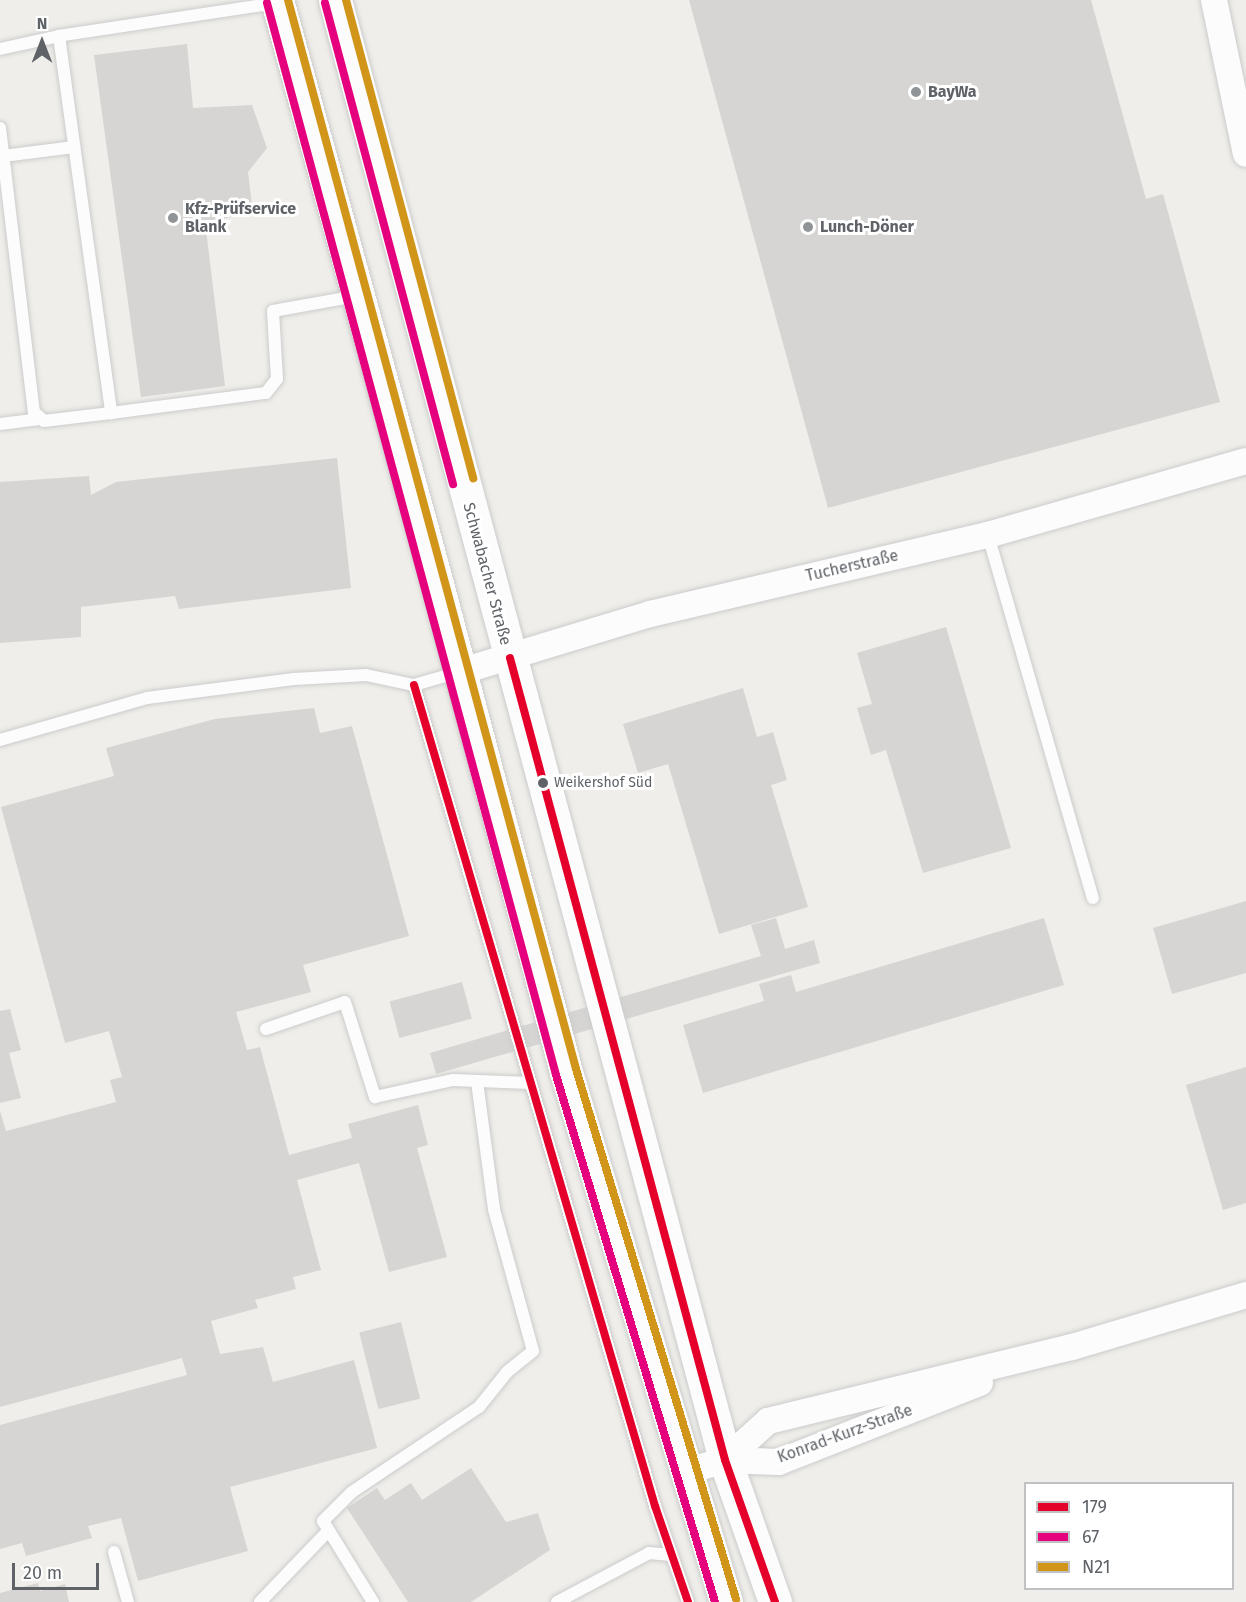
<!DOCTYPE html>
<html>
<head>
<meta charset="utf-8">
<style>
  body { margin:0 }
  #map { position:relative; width:1246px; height:1602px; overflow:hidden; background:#efeeea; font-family:"Fira Sans",sans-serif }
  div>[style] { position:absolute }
  .building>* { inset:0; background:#d6d5d3; transform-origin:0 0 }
  .roads { filter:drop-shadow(0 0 2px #cbcccc) drop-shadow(0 0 2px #cbcccc) }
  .lane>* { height:12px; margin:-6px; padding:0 6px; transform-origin:6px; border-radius:6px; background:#fdfcfc }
  .street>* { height:26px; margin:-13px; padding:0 13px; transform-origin:13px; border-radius:13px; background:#fdfcfc }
  .secondary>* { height:33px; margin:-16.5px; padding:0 16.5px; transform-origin:16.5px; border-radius:16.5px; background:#fdfcfc }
  .bus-1>* { height:8px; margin:-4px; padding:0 4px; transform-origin:4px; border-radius:4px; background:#e4002b }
  .bus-2>* { height:8px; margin:-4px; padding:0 4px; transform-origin:4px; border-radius:4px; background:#e5007d }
  .bus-3>* { height:8px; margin:-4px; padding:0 4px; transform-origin:4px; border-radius:4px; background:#d1951a }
  .dots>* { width:16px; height:16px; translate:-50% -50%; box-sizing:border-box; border:3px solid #fff; border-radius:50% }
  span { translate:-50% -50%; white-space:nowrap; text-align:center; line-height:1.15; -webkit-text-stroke:6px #fff; paint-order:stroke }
  .bus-label { font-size:14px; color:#5f6368 }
  .left { translate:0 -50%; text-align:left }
  .poi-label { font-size:16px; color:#5f6368; font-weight:700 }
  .street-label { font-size:16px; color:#5f6368 }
  .legend { position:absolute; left:1024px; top:1482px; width:210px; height:108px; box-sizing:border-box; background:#fff; border:2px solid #bfc1c3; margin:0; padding:8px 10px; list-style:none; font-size:18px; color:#5f6368 }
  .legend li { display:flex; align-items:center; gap:12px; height:30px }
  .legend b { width:30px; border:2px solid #bfc1c3 }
  .north { position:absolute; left:12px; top:12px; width:60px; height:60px; -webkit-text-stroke:4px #fff; paint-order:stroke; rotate:0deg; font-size:16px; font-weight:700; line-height:24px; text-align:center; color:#5f6368 }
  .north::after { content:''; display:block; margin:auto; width:21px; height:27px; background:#5f6368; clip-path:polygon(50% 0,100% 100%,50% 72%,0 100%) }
  .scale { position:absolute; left:12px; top:1563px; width:87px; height:27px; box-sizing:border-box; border:3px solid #5f6368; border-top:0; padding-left:8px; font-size:18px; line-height:21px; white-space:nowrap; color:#5f6368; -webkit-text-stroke:4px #fff; paint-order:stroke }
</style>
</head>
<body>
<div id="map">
  <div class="building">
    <div style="clip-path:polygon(689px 0,1091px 0,1146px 199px,1163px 194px,1220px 402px,828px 508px)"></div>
    <div style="clip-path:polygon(187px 44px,193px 108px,252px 105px,267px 148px,248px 172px,253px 214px,205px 221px,225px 386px,141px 397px,94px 55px)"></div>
    <div style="clip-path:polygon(337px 458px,351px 588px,179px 609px,175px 596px,81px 607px,81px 637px,0 643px,0 482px,89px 476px,91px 495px,116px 482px)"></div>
    <div style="clip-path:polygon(946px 627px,1011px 848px,923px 873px,886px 750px,871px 755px,857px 708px,872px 704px,857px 653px)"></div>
    <div style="clip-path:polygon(743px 688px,757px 737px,773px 732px,787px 780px,771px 785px,808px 907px,719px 934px,668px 764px,638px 773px,623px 724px)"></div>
    <div style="clip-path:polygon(314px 708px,320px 733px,352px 726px,409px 936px,303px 965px,311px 992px,236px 1012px,247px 1050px,260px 1047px,289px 1155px,352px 1138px,348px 1124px,418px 1105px,428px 1145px,417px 1148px,447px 1257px,389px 1272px,359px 1163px,297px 1180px,321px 1270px,293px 1277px,296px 1289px,255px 1300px,258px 1308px,211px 1321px,220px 1354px,263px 1347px,273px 1382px,354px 1360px,377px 1448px,230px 1487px,248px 1551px,138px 1581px,121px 1518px,88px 1526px,92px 1538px,26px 1556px,22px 1543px,0 1549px,0 1425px,187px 1375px,182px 1358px,0 1407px,0 1111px,6px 1131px,116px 1102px,110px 1080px,122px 1077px,109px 1031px,65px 1043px,1px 807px,114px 776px,106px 748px,215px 719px)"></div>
    <div style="clip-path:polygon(1246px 901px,1246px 973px,1172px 994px,1153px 928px)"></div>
    <div style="clip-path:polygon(776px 918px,785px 949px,814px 940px,820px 963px,436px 1074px,430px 1053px,761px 956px,751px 925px)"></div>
    <div style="clip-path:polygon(1044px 918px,1064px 985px,703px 1093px,683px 1025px,764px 1001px,759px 984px,791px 975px,796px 992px)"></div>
    <div style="left:462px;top:982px;width:38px;height:75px;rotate:75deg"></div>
    <div style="clip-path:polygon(10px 1009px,21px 1050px,9px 1053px,21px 1098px,0 1103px,0 1011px)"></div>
    <div style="clip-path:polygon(1246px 1067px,1246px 1203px,1223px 1210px,1186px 1085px)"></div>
    <div style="left:401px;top:1322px;width:79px;height:43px;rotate:76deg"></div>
    <div style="clip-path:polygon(471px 1468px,506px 1522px,538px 1513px,550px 1550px,471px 1602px,408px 1602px,347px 1508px,377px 1488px,385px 1500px,411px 1483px,422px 1500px)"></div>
    <div style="clip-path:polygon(38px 1583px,40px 1591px,65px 1584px,69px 1602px,0 1602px,0 1593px)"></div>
  </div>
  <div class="roads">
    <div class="lane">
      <div style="left:276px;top:3px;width:219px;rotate:171.4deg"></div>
      <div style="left:59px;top:36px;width:381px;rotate:82.1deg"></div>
      <div style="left:111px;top:413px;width:156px;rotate:-7.4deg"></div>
      <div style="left:266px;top:393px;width:18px;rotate:-52deg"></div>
      <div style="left:277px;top:379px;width:68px;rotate:-93.4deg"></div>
      <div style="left:273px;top:311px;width:84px;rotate:-10.2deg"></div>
      <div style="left:0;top:49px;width:60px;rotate:-12.4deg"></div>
      <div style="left:0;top:128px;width:286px;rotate:83.2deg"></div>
      <div style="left:34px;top:412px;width:13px;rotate:42deg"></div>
      <div style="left:44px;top:421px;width:67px;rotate:-6.8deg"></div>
      <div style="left:3px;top:156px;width:72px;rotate:-7.2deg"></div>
      <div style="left:0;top:424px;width:38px;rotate:-7deg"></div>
      <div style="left:988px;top:535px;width:378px;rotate:73.9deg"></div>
      <div style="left:414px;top:685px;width:856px;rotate:73.64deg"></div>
      <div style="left:655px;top:1506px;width:102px;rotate:71deg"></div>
      <div style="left:0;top:740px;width:153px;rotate:-15.9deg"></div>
      <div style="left:147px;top:698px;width:148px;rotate:-7.4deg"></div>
      <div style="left:294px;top:679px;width:72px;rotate:-3.2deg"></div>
      <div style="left:366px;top:675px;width:49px;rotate:11.8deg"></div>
      <div style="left:414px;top:685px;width:47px;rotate:-16.1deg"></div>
      <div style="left:266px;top:1029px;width:83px;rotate:-18.9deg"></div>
      <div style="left:345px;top:1002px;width:100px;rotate:72.5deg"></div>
      <div style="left:375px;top:1097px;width:80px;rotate:-12.3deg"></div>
      <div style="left:453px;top:1080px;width:77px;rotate:2.2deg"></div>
      <div style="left:114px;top:1552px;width:52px;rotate:74.4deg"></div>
      <div style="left:260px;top:1602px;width:98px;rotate:-46.2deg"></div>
      <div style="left:373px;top:1602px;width:95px;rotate:-121.7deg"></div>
      <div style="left:323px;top:1521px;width:41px;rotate:-45deg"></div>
      <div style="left:352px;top:1492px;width:153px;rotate:-33.8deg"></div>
      <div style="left:479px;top:1407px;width:45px;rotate:-51.3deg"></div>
      <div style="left:507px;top:1372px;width:33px;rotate:-39deg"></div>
      <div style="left:533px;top:1351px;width:147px;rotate:-105.4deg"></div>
      <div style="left:494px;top:1209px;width:128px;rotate:-97.6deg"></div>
      <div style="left:557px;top:1602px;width:104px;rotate:-28deg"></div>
      <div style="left:649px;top:1553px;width:22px;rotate:5deg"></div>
    </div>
    <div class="street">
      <div style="left:1214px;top:0;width:157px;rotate:78.3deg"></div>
      <div style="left:459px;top:672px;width:200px;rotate:-16.9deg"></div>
      <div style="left:650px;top:614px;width:347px;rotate:-13.2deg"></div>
      <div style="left:988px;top:535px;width:268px;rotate:-16deg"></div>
      <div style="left:725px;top:1460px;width:58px;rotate:-42.2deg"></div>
      <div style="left:768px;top:1421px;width:313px;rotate:-13.7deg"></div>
      <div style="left:1072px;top:1347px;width:182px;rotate:-16.6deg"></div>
      <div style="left:684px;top:1472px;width:43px;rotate:-16.3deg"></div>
      <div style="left:725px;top:1460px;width:54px;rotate:2.1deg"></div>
      <div style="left:779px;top:1462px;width:216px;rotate:-21.5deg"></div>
    </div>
    <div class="secondary">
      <div style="left:277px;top:0;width:601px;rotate:74.67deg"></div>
      <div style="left:436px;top:580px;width:509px;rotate:75.2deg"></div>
      <div style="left:566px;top:1072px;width:554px;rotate:73.2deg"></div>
      <div style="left:335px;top:0;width:1511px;rotate:75.04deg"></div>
      <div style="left:725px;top:1460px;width:151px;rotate:70.6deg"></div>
    </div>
  </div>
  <div class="bus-1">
    <div style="left:510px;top:658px;width:830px;rotate:74.99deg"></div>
    <div style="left:725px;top:1460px;width:151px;rotate:70.6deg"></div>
    <div style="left:414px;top:685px;width:856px;rotate:73.64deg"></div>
    <div style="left:655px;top:1506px;width:102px;rotate:71deg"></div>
  </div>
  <div class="bus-2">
    <div style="left:267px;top:3px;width:1110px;rotate:74.91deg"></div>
    <div style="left:556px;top:1075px;width:550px;rotate:73.21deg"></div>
    <div style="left:325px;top:3px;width:498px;rotate:75.1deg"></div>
  </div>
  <div class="bus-3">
    <div style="left:288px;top:0;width:1107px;rotate:74.92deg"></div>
    <div style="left:576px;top:1069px;width:554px;rotate:73.2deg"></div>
    <div style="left:346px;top:0;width:495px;rotate:75.1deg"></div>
  </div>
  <div class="dots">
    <div style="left:916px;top:92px;background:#919496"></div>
    <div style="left:173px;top:218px;background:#919496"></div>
    <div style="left:808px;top:227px;background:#919496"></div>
    <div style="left:543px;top:783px;background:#5f6368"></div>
  </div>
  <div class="bus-label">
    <span class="left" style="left:554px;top:783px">Weikershof Süd</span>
  </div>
  <div class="poi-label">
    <span class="left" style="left:928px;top:92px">BayWa</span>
    <span class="left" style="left:185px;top:218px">Kfz-Prüfservice<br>Blank</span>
    <span class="left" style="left:820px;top:227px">Lunch-Döner</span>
  </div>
  <div class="street-label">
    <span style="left:852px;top:566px;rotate:-13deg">Tucherstraße</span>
    <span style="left:487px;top:574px;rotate:75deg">Schwabacher Straße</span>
    <span style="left:845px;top:1434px;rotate:-20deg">Konrad-Kurz-Straße</span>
  </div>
  <ul class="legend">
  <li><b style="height:8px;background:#e4002b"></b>179</li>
  <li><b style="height:8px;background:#e5007d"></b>67</li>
  <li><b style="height:8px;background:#d1951a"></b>N21</li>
  </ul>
  <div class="north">N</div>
  <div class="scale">20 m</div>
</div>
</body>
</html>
